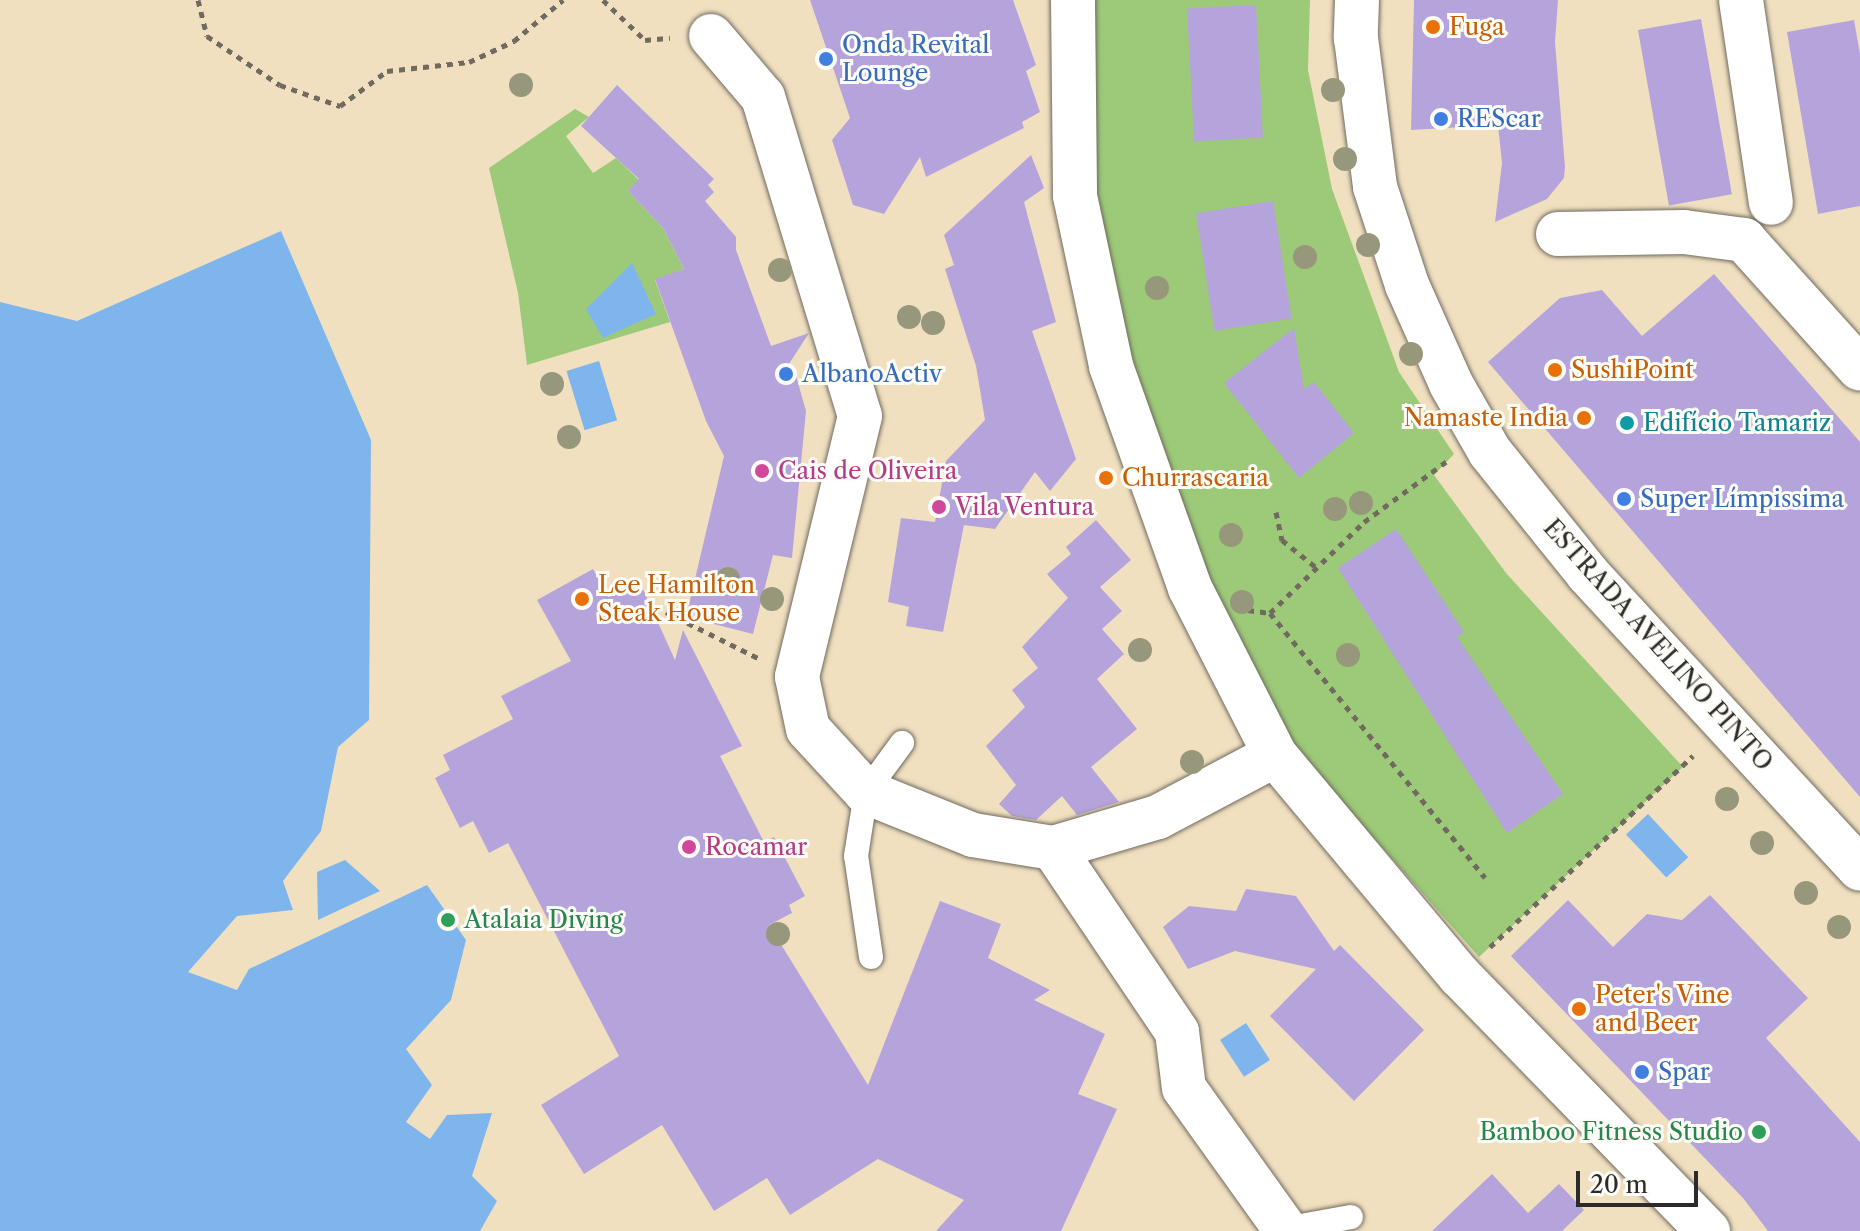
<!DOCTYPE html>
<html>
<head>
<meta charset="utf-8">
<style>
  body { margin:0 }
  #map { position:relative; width:1860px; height:1231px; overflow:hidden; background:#f1e0c0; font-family:"Libre Caslon Text",serif }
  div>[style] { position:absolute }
  .green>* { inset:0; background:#9cca78 }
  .water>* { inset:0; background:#7eb5ed; transform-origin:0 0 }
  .building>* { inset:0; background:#b5a4dc; transform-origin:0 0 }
  .path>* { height:5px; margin-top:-2.5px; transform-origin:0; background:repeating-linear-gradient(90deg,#706a5f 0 6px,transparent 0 12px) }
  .roads { filter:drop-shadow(0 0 2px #706a5f) drop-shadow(0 0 2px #706a5f) }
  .service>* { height:24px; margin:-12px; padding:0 12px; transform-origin:12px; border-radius:12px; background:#fff }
  .minor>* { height:44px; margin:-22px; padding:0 22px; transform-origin:22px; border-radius:22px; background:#fff }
  .tertiary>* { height:44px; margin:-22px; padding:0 22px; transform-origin:22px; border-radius:22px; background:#fff }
  .trees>* { width:24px; height:24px; margin:-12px; border-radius:50%; background:#97977b }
  .dots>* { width:22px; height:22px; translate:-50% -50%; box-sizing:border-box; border:4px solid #fdfcf7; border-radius:50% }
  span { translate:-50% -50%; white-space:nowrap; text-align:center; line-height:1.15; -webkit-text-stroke:6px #fdfcf7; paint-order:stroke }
  .food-label { font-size:24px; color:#c56008 }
  .left { translate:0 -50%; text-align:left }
  .right { translate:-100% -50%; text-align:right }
  .shop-label { font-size:24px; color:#366cbe }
  .culture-label { font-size:24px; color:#0d838f }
  .hotel-label { font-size:24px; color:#b23c85 }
  .street-label { font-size:24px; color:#2b2b2b }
  .leisure-label { font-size:24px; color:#27864d }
  .scale { position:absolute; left:1576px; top:1171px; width:122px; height:36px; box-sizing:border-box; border:4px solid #2b2b2b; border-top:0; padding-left:10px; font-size:24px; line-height:28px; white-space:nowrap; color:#2b2b2b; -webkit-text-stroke:6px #fdfcf7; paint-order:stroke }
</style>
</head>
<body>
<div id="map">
  <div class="green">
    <div style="clip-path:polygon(1090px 0,1310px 0,1308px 70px,1332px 189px,1399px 372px,1454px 454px,1434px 475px,1506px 573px,1683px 767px,1479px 957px,1290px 743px,1214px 605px,1112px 355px,1086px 97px)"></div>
    <div style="clip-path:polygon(575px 109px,589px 117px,566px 136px,593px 173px,616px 158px,639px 180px,628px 191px,663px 228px,684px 269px,655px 280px,670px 322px,527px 365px,518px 293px,489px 168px)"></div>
  </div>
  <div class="water">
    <div style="clip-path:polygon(281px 231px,371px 440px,369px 720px,338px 747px,321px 831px,283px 881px,293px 910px,237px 916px,188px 972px,237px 990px,249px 969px,427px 885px,466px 940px,451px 1000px,406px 1049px,432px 1085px,406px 1122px,430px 1139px,447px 1115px,492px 1113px,472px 1176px,497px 1201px,480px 1231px,0 1231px,0 302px,77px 321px)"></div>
    <div style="clip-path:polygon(632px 263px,656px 314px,603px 338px,586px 309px)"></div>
    <div style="left:599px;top:361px;width:62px;height:34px;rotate:73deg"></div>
    <div style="left:1648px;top:814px;width:59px;height:30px;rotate:47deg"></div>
    <div style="clip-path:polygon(345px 860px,380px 891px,318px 920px,317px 872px)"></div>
    <div style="left:1246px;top:1023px;width:44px;height:31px;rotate:57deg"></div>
  </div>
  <div class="building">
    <div style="clip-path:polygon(810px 0,1013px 0,1036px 65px,1026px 71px,1040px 112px,1022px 122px,1024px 128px,926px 177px,920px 157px,884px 214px,853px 205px,832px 140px,850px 118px)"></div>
    <div style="clip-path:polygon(1414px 0,1558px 0,1555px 42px,1565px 167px,1564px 178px,1547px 199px,1495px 222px,1502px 163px,1498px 125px,1411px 130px)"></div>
    <div style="left:1256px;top:5px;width:133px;height:69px;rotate:87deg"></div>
    <div style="left:1701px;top:19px;width:178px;height:64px;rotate:80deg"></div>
    <div style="clip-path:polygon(1854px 20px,1860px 54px,1860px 206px,1818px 214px,1787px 32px)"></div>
    <div style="clip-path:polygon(617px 85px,714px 179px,708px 185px,714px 192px,705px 201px,736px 237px,736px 250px,771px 346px,809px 333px,778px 381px,782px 384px,795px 372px,806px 411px,792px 558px,773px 555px,753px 634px,686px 617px,724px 456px,706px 421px,655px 279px,684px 269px,663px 228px,628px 191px,639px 179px,581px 126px)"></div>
    <div style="clip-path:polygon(1031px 155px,1044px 188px,1024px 202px,1056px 322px,1032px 331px,1076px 459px,1050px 491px,1035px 472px,995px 529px,964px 525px,943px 632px,906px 626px,909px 607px,888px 602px,901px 518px,935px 522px,946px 461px,985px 420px,976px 366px,945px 269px,954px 265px,944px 235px)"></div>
    <div style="left:1273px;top:201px;width:119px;height:78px;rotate:81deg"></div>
    <div style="clip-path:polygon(1714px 274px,1860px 442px,1860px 797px,1488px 362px,1560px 298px,1602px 290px,1642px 336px)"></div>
    <div style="clip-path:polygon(1294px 328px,1304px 389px,1314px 382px,1354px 433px,1299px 478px,1224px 383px)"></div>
    <div style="clip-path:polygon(1096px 520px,1131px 560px,1100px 587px,1122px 611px,1102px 629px,1124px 654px,1097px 679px,1137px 729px,1091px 767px,1119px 802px,1077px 815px,1062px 796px,1036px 820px,1012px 816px,999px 804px,1016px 785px,986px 746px,1025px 707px,1012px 690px,1038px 668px,1022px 647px,1068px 598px,1047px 574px,1071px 554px,1066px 547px)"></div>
    <div style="clip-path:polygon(1396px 529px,1464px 632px,1457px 637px,1563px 794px,1507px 833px,1338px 568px)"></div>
    <div style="clip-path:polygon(593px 569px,608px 597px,642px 587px,675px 660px,683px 630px,742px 746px,720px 756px,764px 842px,774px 837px,805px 896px,789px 905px,792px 913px,769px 925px,868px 1085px,940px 901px,1001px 924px,988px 958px,1050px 990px,1034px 1000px,1105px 1034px,1078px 1094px,1117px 1109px,1061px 1231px,936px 1231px,964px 1200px,878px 1159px,790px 1215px,767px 1178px,714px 1211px,662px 1125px,584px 1174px,541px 1105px,619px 1056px,508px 843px,489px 853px,473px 821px,460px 828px,435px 778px,450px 770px,443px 755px,513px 719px,501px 696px,571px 661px,537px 600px)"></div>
    <div style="clip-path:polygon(1246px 889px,1296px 896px,1334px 951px,1340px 945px,1424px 1030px,1354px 1101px,1270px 1016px,1316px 969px,1235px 951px,1188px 969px,1163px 927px,1189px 906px,1236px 911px)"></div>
    <div style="clip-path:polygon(1710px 895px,1808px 998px,1766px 1038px,1860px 1142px,1860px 1231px,1768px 1231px,1743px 1198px,1511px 956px,1568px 900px,1613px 947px,1647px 914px,1682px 920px)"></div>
    <div style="clip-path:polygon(1492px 1174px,1528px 1213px,1559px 1184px,1584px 1210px,1562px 1231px,1432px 1231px)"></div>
  </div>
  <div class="path">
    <div style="left:198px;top:0;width:37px;rotate:76deg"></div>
    <div style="left:207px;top:36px;width:88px;rotate:33.9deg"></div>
    <div style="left:280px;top:85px;width:64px;rotate:19.3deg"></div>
    <div style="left:340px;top:106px;width:59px;rotate:-36.7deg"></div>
    <div style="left:387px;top:71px;width:82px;rotate:-6.3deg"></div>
    <div style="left:469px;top:62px;width:50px;rotate:-25deg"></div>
    <div style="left:514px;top:41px;width:64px;rotate:-39.9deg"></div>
    <div style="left:603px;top:0;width:58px;rotate:43.6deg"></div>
    <div style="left:645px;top:40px;width:25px;rotate:-5deg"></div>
    <div style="left:1276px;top:512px;width:29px;rotate:78deg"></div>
    <div style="left:1282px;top:540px;width:45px;rotate:38.7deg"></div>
    <div style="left:1248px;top:610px;width:22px;rotate:8deg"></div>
    <div style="left:1270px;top:613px;width:341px;rotate:50.9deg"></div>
    <div style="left:666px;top:612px;width:105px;rotate:26.6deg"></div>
    <div style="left:1270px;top:613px;width:131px;rotate:-44.1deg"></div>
    <div style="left:1364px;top:522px;width:103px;rotate:-36.3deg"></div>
    <div style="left:1490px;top:947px;width:279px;rotate:-43.3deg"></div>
  </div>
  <div class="roads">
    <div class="service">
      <div style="left:871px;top:957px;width:102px;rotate:-98.4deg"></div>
      <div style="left:856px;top:856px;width:65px;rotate:-81.1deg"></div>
      <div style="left:866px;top:792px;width:61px;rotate:-53.7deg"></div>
      <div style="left:1285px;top:1229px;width:67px;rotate:-10.3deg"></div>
    </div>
    <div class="minor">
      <div style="left:1073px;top:0;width:196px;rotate:89.4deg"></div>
      <div style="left:1075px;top:196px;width:174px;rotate:78deg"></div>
      <div style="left:1111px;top:366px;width:236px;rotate:70.4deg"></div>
      <div style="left:1190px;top:588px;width:187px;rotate:63deg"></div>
      <div style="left:1275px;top:755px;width:288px;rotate:50.1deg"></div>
      <div style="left:1460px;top:976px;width:356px;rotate:45.8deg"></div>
      <div style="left:1741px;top:0;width:205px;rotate:81.6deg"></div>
      <div style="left:711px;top:36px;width:80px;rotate:49.6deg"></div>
      <div style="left:763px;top:97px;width:333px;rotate:73.1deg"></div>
      <div style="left:860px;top:416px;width:268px;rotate:103.6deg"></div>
      <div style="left:797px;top:677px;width:53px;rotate:78.1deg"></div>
      <div style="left:808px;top:729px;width:86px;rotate:47.4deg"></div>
      <div style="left:866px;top:792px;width:115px;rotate:21.9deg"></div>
      <div style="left:973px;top:835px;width:81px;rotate:9.2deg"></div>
      <div style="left:1053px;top:848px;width:109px;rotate:-16.4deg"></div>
      <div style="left:1158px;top:817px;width:132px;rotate:-27.9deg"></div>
      <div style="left:1558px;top:234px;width:126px;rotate:-0.9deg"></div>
      <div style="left:1684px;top:232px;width:61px;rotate:7.6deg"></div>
      <div style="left:1744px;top:240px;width:173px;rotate:48deg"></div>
      <div style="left:1053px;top:848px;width:222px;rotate:56deg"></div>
      <div style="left:1177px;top:1032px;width:56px;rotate:82.9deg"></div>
      <div style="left:1184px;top:1088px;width:173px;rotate:54.4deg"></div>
    </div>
    <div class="tertiary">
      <div style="left:1357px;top:0;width:38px;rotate:92deg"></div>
      <div style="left:1356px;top:38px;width:150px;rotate:82.7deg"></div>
      <div style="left:1375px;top:187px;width:103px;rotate:71.9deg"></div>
      <div style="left:1407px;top:285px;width:108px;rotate:66deg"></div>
      <div style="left:1451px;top:384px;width:78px;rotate:60.2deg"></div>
      <div style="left:1490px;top:452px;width:156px;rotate:51.2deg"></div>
      <div style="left:1588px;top:574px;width:401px;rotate:47.3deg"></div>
    </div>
  </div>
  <div class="trees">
    <div style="left:521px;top:85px"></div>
    <div style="left:1333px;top:90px"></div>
    <div style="left:1345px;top:159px"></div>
    <div style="left:1368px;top:245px"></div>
    <div style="left:1305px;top:257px"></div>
    <div style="left:780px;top:270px"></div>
    <div style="left:1157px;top:288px"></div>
    <div style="left:909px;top:317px"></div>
    <div style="left:933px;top:323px"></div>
    <div style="left:1411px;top:354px"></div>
    <div style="left:552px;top:384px"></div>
    <div style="left:569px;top:437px"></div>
    <div style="left:1361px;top:503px"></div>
    <div style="left:1335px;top:509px"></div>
    <div style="left:1231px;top:535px"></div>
    <div style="left:728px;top:579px"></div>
    <div style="left:772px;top:599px"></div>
    <div style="left:1242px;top:602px"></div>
    <div style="left:1140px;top:650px"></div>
    <div style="left:1348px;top:655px"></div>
    <div style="left:1192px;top:762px"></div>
    <div style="left:1727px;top:799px"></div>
    <div style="left:1762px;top:843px"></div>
    <div style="left:1806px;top:893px"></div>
    <div style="left:1839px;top:927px"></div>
    <div style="left:778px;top:934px"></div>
  </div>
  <div class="dots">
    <div style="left:1433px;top:27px;background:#e8710a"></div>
    <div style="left:826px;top:59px;background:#3f7fe0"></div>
    <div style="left:1441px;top:119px;background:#3f7fe0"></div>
    <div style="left:1555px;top:370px;background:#e8710a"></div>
    <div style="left:786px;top:374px;background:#3f7fe0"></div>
    <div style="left:1584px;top:418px;background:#e8710a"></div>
    <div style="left:1627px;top:423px;background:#0f9aa8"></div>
    <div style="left:762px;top:471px;background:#d1479c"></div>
    <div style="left:1106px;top:478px;background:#e8710a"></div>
    <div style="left:1624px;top:499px;background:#3f7fe0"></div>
    <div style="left:939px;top:507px;background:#d1479c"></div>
    <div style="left:582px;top:599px;background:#e8710a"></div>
    <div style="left:689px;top:847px;background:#d1479c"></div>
    <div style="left:448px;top:920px;background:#2e9e5b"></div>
    <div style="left:1579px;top:1009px;background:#e8710a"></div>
    <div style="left:1642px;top:1072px;background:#3f7fe0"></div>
    <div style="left:1759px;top:1132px;background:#2e9e5b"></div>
  </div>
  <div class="food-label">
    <span class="left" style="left:1449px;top:27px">Fuga</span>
    <span class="left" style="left:1571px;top:370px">SushiPoint</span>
    <span class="right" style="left:1568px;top:418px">Namaste India</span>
    <span class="left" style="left:1122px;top:478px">Churrascaria</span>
    <span class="left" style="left:598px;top:599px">Lee Hamilton<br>Steak House</span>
    <span class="left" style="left:1595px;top:1009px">Peter's Vine<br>and Beer</span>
  </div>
  <div class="shop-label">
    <span class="left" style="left:842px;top:59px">Onda Revital<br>Lounge</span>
    <span class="left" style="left:1457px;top:119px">REScar</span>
    <span class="left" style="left:802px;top:374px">AlbanoActiv</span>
    <span class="left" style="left:1640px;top:499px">Super Límpissima</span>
    <span class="left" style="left:1658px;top:1072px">Spar</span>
  </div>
  <div class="culture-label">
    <span class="left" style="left:1643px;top:423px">Edifício Tamariz</span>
  </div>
  <div class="hotel-label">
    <span class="left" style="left:778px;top:471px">Cais de Oliveira</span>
    <span class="left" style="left:955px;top:507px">Vila Ventura</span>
    <span class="left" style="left:705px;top:847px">Rocamar</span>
  </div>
  <div class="street-label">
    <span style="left:1658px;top:645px;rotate:48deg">ESTRADA AVELINO PINTO</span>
  </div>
  <div class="leisure-label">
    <span class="left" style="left:464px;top:920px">Atalaia Diving</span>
    <span class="right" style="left:1743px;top:1132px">Bamboo Fitness Studio</span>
  </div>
  <div class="scale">20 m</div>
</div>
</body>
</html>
